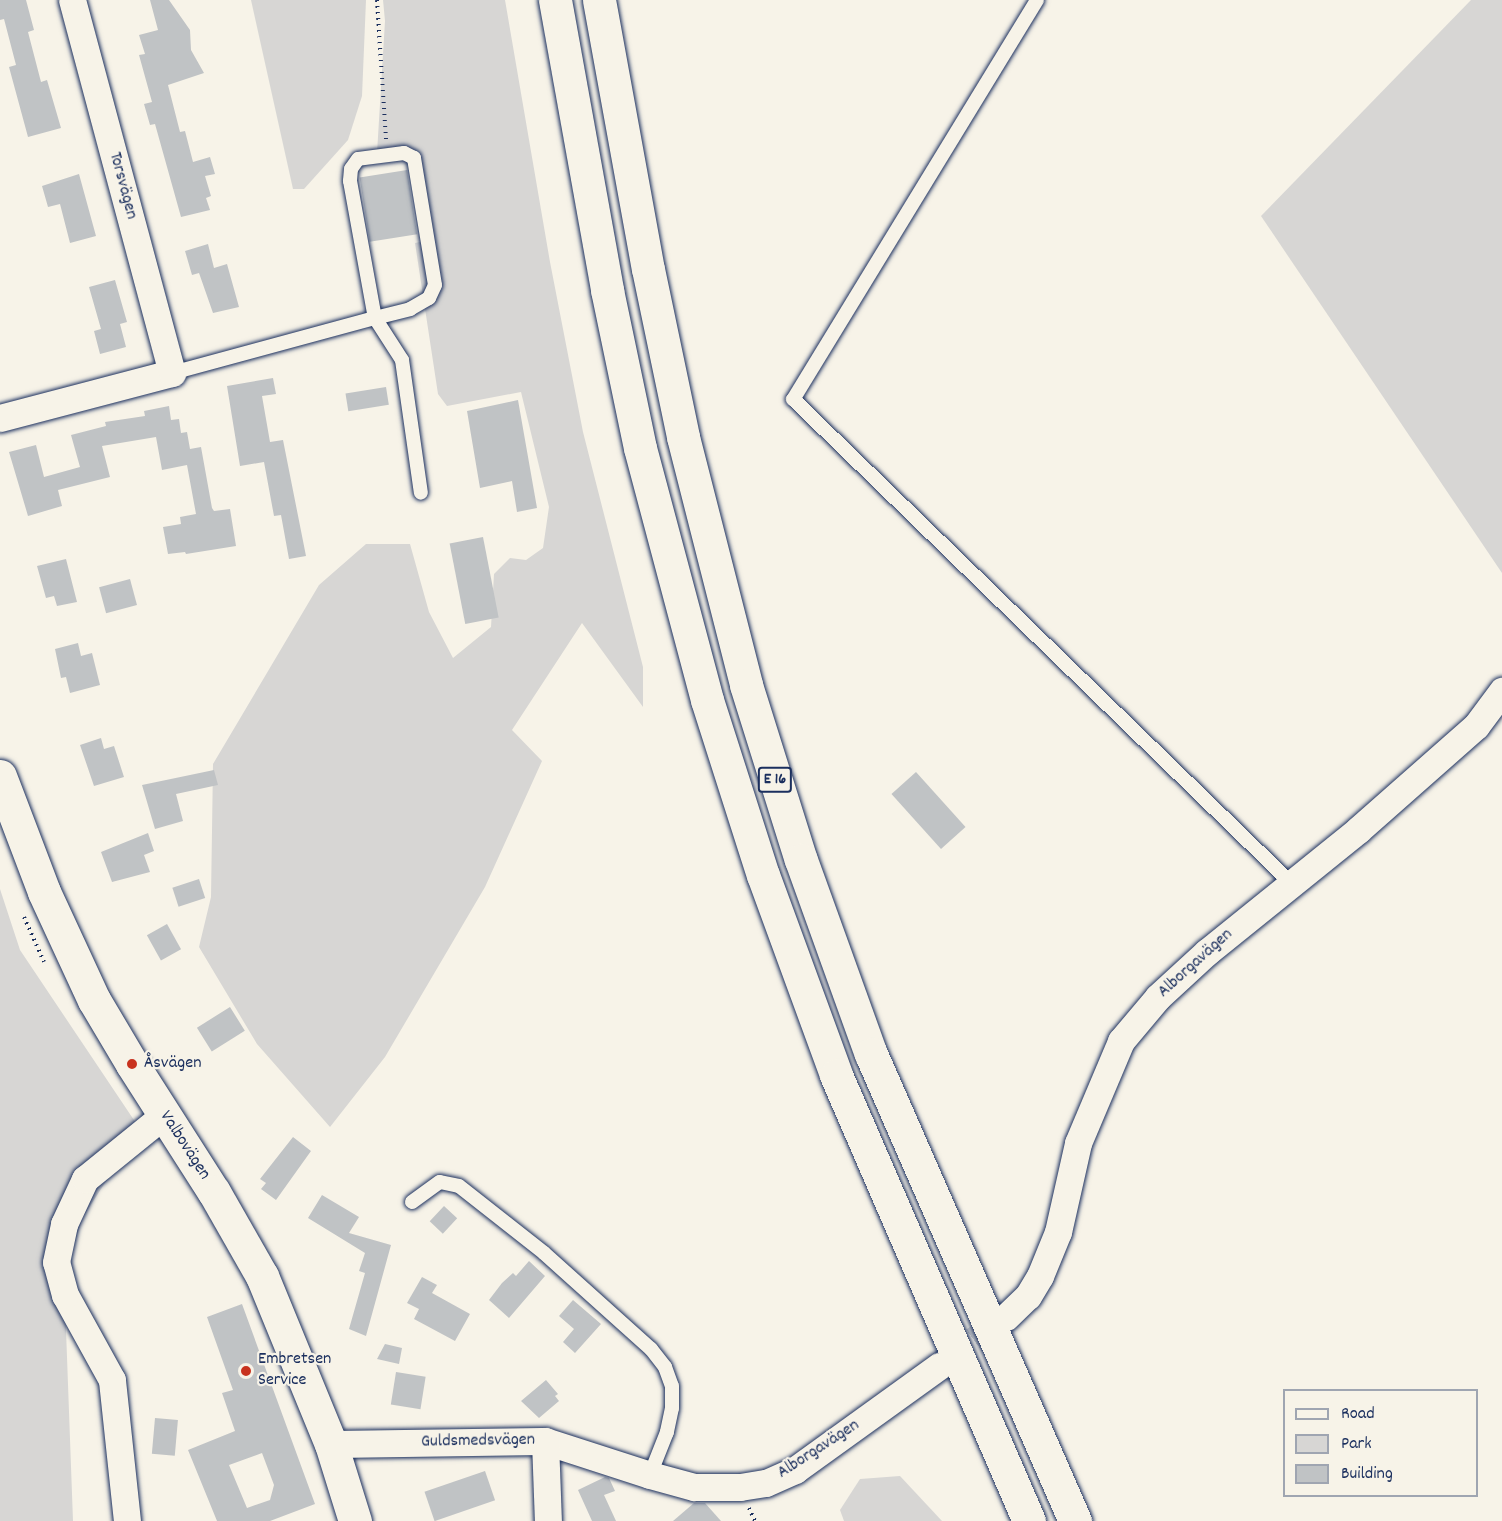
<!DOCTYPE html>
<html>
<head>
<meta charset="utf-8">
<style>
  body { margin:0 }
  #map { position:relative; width:1502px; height:1521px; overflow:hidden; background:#f7f3e8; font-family:Dekko,sans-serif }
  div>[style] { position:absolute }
  .green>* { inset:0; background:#d7d6d4 }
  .building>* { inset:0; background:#c0c3c5; transform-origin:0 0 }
  .street-tunnel>* { height:27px; margin-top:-13.5px; transform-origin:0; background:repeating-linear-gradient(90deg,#cbcccc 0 27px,transparent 0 41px) }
  .path>* { height:4px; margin-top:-2px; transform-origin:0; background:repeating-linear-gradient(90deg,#1b2f5e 0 1.5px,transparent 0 6px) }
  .roads { filter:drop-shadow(0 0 2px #1b2f5e) drop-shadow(0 0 2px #1b2f5e) }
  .lane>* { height:14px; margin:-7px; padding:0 7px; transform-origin:7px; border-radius:7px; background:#f7f3e8 }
  .street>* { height:27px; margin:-13.5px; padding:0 13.5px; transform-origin:13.5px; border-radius:13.5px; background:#f7f3e8 }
  .secondary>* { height:33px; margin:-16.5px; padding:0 16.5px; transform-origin:16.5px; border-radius:16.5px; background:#f7f3e8 }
  .highway>* { height:33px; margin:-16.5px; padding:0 16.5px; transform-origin:16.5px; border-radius:16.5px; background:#f7f3e8 }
  .dots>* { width:16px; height:16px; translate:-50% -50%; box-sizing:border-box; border:3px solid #f7f3e8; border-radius:50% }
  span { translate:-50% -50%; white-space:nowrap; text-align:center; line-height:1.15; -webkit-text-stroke:4.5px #f7f3e8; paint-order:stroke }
  .shield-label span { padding:2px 4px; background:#f7f3e8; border:2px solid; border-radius:4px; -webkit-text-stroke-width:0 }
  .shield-label { font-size:16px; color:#1b2f5e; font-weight:700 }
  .street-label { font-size:18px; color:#1b2f5e }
  .poi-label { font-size:18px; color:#1b2f5e }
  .left { translate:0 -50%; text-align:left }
  .legend { position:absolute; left:1283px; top:1389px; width:195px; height:108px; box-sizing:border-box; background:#f7f3e8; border:2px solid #9fa5b1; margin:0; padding:8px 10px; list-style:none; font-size:18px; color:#1b2f5e }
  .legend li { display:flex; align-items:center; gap:12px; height:30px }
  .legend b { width:30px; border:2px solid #9fa5b1 }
</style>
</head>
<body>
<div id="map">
  <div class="green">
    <div style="clip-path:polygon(251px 0,366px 0,362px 96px,348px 140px,304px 189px,293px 189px)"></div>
    <div style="clip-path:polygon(383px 0,505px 0,550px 262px,583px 432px,643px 667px,643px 707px,582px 623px,512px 730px,542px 761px,485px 887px,385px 1057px,330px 1127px,257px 1044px,199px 947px,211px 897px,213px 764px,319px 585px,366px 544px,410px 544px,429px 612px,453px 658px,491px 627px,494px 574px,510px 558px,526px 560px,543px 548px,549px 507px,521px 392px,447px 406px,438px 394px,415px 243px,430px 240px,413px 153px,377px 153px,385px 21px)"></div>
    <div style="clip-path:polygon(1471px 0,1502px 0,1502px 573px,1261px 216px)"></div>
    <div style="clip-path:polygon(0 889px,20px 950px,146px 1138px,110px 1175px,83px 1217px,64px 1275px,73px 1521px,0 1521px)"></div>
    <div style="clip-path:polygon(900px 1476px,942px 1521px,844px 1521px,840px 1510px,860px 1479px)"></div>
  </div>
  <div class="building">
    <div style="clip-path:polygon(0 0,26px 0,34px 30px,28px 32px,41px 82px,47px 80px,61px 128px,28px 137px,9px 67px,16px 65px,4px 19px,0 20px)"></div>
    <div style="clip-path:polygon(150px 0,169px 0,190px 30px,191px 50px,204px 73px,168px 85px,180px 132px,185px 131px,193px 162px,210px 157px,215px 174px,205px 176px,211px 196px,206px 198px,210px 210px,181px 217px,155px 124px,150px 125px,144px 104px,152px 102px,139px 55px,145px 54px,139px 35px,158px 30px)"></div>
    <div style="left:407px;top:170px;width:65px;height:48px;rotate:81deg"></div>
    <div style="clip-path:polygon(79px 174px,96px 236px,70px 243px,60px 204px,48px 207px,42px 186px)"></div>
    <div style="clip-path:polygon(208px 244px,214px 268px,227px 264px,239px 307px,213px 313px,199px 273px,192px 275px,185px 251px)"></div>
    <div style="clip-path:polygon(115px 280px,127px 322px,120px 324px,126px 347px,100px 354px,94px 331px,101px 329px,89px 287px)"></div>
    <div style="clip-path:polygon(273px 378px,276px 394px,262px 396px,270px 442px,283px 440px,306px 556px,289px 559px,281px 515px,274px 516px,264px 462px,240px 466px,227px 386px)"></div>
    <div style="left:386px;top:387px;width:18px;height:41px;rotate:81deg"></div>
    <div style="clip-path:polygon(518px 400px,537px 508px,517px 512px,512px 481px,480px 488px,467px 411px)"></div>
    <div style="clip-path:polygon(169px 406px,171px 420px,179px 419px,181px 433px,187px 432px,190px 449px,201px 447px,212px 508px,214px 511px,230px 509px,236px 546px,186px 554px,185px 552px,168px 554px,163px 527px,181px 524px,180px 517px,196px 514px,187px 465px,162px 470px,156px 437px,102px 446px,110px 477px,58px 490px,62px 506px,28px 516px,9px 452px,36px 445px,44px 477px,80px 467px,71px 435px,106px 426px,105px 422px,145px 416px,144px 411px)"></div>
    <div style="left:483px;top:537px;width:82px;height:34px;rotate:79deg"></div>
    <div style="clip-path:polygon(66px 559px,77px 602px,57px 606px,54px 596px,46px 598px,37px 566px)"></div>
    <div style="left:130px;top:579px;width:27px;height:32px;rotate:75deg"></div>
    <div style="clip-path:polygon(78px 643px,81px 656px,92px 653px,100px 685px,70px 693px,66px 677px,61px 678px,55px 649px)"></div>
    <div style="clip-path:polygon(101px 738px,104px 749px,114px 746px,124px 777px,94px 786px,80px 745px)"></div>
    <div style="clip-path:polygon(214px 770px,218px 785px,176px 794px,183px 821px,155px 829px,142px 785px)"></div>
    <div style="left:916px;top:772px;width:74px;height:33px;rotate:48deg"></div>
    <div style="clip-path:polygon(148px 833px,154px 851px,144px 855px,150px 872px,112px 882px,101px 852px)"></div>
    <div style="left:199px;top:879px;width:20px;height:28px;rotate:72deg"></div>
    <div style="left:167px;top:924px;width:29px;height:23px;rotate:61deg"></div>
    <div style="left:230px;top:1007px;width:28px;height:39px;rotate:58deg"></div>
    <div style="clip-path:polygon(293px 1137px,311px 1151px,276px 1200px,261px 1189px,266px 1183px,260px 1179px)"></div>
    <div style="clip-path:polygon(322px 1195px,359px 1217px,349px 1233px,391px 1245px,366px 1336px,349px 1329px,365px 1273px,359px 1271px,365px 1253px,308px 1218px)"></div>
    <div style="left:444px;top:1206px;width:18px;height:21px;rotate:43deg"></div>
    <div style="clip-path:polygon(529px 1261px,545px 1276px,509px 1318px,489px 1300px,502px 1283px,513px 1273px,516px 1276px)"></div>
    <div style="clip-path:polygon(422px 1277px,437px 1285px,432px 1293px,470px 1314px,455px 1341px,414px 1319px,419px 1309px,407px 1303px)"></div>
    <div style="clip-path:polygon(573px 1300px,601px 1324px,575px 1353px,563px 1342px,574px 1329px,559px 1316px)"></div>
    <div style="clip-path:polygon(evenodd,242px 1304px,315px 1504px,270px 1521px,217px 1521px,188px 1450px,235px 1431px,222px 1393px,233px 1390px,207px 1317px,242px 1304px,262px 1453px,274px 1485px,270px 1500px,247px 1508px,229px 1465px,262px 1453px)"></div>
    <div style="clip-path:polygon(385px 1344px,402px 1348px,399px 1364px,377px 1359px)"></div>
    <div style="left:396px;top:1372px;width:30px;height:33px;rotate:9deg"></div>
    <div style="clip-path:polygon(546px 1380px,558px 1394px,555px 1396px,559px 1401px,539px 1418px,521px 1401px)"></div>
    <div style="left:155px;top:1418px;width:23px;height:36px;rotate:5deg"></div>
    <div style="left:485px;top:1471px;width:31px;height:64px;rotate:71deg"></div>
    <div style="clip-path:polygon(605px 1477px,609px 1478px,615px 1491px,604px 1495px,616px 1521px,592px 1521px,578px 1490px)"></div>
    <div style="clip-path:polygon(694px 1503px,705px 1503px,721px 1521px,673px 1521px)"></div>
  </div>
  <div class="street-tunnel">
    <div style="left:941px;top:1364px;width:80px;rotate:-35.9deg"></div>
  </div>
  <div class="path">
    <div style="left:377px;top:0;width:140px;rotate:86.3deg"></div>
    <div style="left:24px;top:917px;width:49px;rotate:66deg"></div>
    <div style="left:749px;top:1508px;width:14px;rotate:65deg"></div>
  </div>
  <div class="roads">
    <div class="lane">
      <div style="left:1037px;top:0;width:468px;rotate:121.4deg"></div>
      <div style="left:793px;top:399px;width:696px;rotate:44.18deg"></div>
      <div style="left:172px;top:373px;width:210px;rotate:-15.2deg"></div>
      <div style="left:375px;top:318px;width:36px;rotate:-14deg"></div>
      <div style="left:410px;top:309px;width:22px;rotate:-30deg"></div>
      <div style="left:429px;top:298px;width:14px;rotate:-65deg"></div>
      <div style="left:435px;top:285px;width:129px;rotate:-99.4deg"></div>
      <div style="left:414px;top:158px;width:11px;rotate:-153deg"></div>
      <div style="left:404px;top:153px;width:46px;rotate:172.6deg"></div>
      <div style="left:358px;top:159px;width:12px;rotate:125deg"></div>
      <div style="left:351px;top:169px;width:12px;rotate:95deg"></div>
      <div style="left:350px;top:181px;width:139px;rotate:79.7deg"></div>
      <div style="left:375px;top:318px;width:50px;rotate:57.3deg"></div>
      <div style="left:402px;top:360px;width:134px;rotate:81.9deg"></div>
      <div style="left:412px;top:1202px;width:34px;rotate:-36deg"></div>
      <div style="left:440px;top:1182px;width:19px;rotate:12deg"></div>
      <div style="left:459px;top:1186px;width:108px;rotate:38.2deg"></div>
      <div style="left:544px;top:1253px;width:144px;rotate:41.9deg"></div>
      <div style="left:651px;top:1349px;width:23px;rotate:52deg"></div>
      <div style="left:665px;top:1367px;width:20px;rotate:70deg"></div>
      <div style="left:672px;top:1386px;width:22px;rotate:90deg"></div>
      <div style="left:672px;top:1408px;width:25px;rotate:102deg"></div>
      <div style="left:667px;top:1432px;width:46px;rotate:111.6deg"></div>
    </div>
    <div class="street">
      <div style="left:0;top:418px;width:178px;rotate:-14.7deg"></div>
      <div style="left:172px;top:373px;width:386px;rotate:-105deg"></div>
      <div style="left:1006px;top:1317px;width:30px;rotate:-44deg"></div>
      <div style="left:1028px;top:1296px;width:23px;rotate:-59deg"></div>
      <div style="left:1040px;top:1276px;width:48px;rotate:-67.8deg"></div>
      <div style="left:1058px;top:1232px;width:91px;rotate:-77.3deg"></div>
      <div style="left:1078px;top:1143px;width:111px;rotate:-67.1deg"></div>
      <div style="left:1121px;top:1041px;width:57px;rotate:-49.9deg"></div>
      <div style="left:1158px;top:997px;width:67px;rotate:-42.6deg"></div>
      <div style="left:1207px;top:952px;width:194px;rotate:-38.9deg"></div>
      <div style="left:1358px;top:830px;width:157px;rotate:-41.4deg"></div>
      <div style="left:1476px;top:726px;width:44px;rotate:-53.4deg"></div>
      <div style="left:545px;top:1441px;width:110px;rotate:17.9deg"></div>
      <div style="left:650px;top:1475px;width:46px;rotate:15.3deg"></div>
      <div style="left:694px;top:1487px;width:46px"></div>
      <div style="left:740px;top:1487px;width:26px;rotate:-9deg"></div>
      <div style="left:766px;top:1483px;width:32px;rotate:-24deg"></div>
      <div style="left:795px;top:1470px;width:178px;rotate:-35.8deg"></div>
      <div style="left:331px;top:1444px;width:214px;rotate:-0.8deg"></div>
      <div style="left:545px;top:1441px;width:80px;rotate:87.9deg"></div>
      <div style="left:127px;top:1521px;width:142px;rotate:-96.1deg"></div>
      <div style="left:112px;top:1380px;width:97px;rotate:-118.9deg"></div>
      <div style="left:65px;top:1295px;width:34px;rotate:-105deg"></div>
      <div style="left:56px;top:1262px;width:39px;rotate:-78deg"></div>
      <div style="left:64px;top:1224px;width:50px;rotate:-65deg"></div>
      <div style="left:85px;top:1179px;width:102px;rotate:-39deg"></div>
    </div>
    <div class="secondary">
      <div style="left:0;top:776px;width:124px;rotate:69.2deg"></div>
      <div style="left:44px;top:892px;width:119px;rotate:65.2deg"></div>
      <div style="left:94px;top:1000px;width:74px;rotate:59.3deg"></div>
      <div style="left:132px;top:1064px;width:152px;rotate:57.4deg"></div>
      <div style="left:214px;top:1192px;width:97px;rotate:60.3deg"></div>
      <div style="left:262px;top:1276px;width:182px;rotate:67.7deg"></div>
      <div style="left:331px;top:1444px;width:81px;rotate:72.7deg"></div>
    </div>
    <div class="highway">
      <div style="left:555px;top:0;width:295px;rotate:79.8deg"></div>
      <div style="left:607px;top:290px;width:161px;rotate:78.2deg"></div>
      <div style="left:640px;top:448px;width:261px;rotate:75.1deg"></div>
      <div style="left:707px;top:700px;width:184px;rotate:72.3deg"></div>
      <div style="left:763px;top:875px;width:213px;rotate:69.9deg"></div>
      <div style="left:836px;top:1075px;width:486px;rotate:66.6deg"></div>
      <div style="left:599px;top:0;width:273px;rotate:79.7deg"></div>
      <div style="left:648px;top:269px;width:172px;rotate:78.2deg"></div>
      <div style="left:683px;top:437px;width:256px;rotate:75.7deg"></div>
      <div style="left:746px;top:685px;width:183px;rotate:72.6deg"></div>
      <div style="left:801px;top:860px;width:206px;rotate:70.2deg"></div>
      <div style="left:871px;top:1054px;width:510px;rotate:66.4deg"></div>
    </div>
  </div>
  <div class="dots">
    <div style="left:132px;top:1064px;background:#c8321e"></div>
    <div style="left:246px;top:1371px;background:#c8321e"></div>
  </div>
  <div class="shield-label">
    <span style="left:775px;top:780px">E 16</span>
  </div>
  <div class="street-label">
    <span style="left:122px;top:186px;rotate:75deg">Torsvägen</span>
    <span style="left:1196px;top:964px;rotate:-42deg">Alborgavägen</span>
    <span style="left:184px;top:1146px;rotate:57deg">Valbovägen</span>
    <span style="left:478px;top:1442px;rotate:-1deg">Guldsmedsvägen</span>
    <span style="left:819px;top:1450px;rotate:-33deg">Alborgavägen</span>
  </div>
  <div class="poi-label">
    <span class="left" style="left:144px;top:1064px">Åsvägen</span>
    <span class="left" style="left:258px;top:1371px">Embretsen<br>Service</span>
  </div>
  <ul class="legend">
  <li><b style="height:8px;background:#f7f3e8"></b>Road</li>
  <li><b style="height:16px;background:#d7d6d4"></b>Park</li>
  <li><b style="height:16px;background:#c0c3c5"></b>Building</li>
  </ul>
</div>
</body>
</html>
